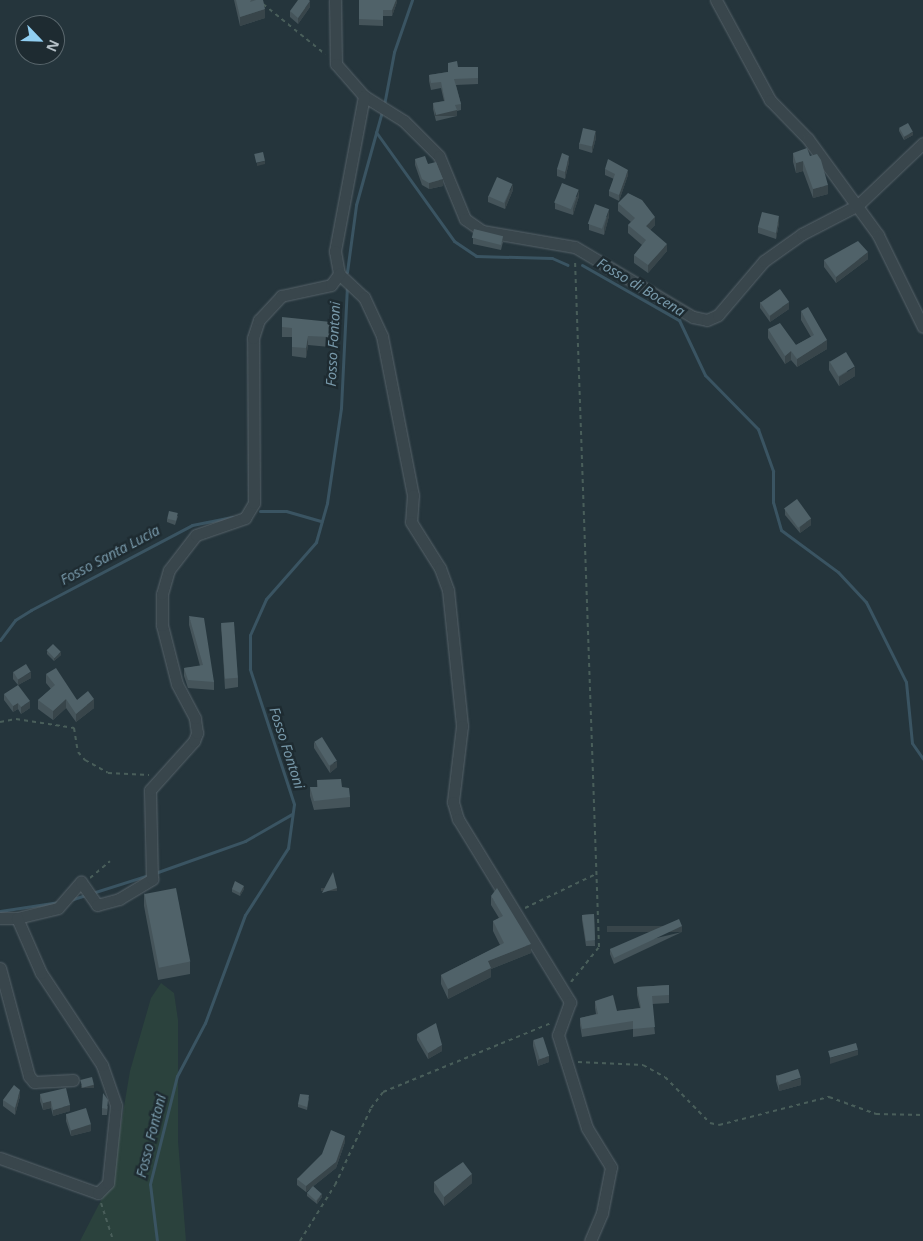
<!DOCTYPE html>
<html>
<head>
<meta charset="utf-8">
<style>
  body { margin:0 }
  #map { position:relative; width:923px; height:1241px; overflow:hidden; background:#25353c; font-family:"Noto Sans",sans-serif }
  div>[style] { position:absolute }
  .green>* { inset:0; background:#2b423d }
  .stream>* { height:3px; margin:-1.5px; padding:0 1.5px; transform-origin:1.5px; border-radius:1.5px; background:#3a5462 }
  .path>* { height:2px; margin-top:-1px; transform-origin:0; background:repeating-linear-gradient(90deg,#495e5a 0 4px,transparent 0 8px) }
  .roads { filter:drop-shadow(0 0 1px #57636a) drop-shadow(0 0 1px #57636a) }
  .minor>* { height:11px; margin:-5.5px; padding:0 5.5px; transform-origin:5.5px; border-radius:5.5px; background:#39464c }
  .wall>* { inset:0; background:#45545a }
  .shaded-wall>* { inset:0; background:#38454a; transform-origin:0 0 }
  .building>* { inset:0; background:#506269; transform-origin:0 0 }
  span { translate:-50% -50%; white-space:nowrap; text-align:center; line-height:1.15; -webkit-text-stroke:5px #1e2b31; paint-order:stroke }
  .water-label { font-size:14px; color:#7798a9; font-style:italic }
  .north { position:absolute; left:15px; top:15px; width:50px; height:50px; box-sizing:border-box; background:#1e2b31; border:1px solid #5a676d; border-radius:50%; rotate:114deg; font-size:14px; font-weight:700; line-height:20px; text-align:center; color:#b5c0c7 }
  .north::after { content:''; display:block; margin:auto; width:18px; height:22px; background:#90cef1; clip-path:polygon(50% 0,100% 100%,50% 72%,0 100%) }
</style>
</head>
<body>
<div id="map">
  <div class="green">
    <div style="clip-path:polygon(161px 983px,174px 993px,178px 1020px,178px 1141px,186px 1241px,80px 1241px,112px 1179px,130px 1071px,151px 998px)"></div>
  </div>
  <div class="stream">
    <div style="left:384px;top:105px;width:54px;rotate:-79.3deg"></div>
    <div style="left:394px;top:52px;width:55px;rotate:-70.9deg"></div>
    <div style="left:376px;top:132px;width:134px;rotate:54.4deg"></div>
    <div style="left:454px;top:241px;width:27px;rotate:34deg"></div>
    <div style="left:476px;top:256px;width:76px;rotate:1.5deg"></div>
    <div style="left:552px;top:258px;width:17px;rotate:24deg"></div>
    <div style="left:582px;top:265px;width:112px;rotate:29.6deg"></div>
    <div style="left:679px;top:320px;width:61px;rotate:64.7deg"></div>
    <div style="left:705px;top:375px;width:76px;rotate:45.5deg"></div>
    <div style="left:758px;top:429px;width:45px;rotate:70.3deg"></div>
    <div style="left:773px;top:471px;width:31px;rotate:90deg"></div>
    <div style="left:773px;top:502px;width:29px;rotate:74deg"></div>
    <div style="left:781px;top:530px;width:71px;rotate:36.4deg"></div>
    <div style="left:838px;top:572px;width:41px;rotate:47deg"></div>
    <div style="left:866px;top:602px;width:89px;rotate:63.4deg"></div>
    <div style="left:906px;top:682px;width:61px;rotate:84.4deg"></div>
    <div style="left:912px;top:743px;width:19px;rotate:55deg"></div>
    <div style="left:347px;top:272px;width:68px;rotate:-82.3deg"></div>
    <div style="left:356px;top:205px;width:98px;rotate:-74.5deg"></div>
    <div style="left:260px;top:511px;width:26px"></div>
    <div style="left:286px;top:511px;width:37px;rotate:16deg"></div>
    <div style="left:0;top:640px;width:25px;rotate:-53deg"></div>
    <div style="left:15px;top:620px;width:19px;rotate:-32deg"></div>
    <div style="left:31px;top:610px;width:182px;rotate:-27.8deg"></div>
    <div style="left:192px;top:525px;width:41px;rotate:-11.3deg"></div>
    <div style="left:155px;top:873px;width:96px;rotate:-19.6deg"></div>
    <div style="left:245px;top:841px;width:54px;rotate:-29.9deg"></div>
    <div style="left:70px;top:900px;width:83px;rotate:-17.6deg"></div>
    <div style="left:0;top:911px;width:60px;rotate:-8.7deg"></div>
    <div style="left:157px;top:1241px;width:57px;rotate:-97deg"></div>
    <div style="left:150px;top:1184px;width:111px;rotate:-76deg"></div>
    <div style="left:177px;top:1076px;width:60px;rotate:-62.2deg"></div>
    <div style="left:205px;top:1023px;width:115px;rotate:-69.7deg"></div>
    <div style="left:245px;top:915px;width:80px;rotate:-57.3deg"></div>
    <div style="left:288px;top:848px;width:44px;rotate:-82.2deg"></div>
    <div style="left:294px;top:804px;width:142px;rotate:-108.1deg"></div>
    <div style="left:250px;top:669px;width:34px;rotate:-90deg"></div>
    <div style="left:250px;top:635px;width:39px;rotate:-66deg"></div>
    <div style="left:266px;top:599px;width:76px;rotate:-48.7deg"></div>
    <div style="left:316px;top:542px;width:41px;rotate:-74.2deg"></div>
    <div style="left:327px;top:503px;width:96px;rotate:-81.6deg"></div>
    <div style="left:341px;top:408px;width:121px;rotate:-87.2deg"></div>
  </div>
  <div class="path">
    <div style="left:263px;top:4px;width:80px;rotate:38.9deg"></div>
    <div style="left:0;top:722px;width:16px;rotate:-11deg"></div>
    <div style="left:16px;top:719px;width:59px;rotate:8.8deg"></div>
    <div style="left:74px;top:728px;width:24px;rotate:81deg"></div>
    <div style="left:78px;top:752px;width:11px;rotate:49deg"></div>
    <div style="left:85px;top:760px;width:26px;rotate:29deg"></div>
    <div style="left:108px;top:773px;width:41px;rotate:2.8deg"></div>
    <div style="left:90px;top:878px;width:26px;rotate:-40deg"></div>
    <div style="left:525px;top:908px;width:79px;rotate:-25.6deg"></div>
    <div style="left:571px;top:982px;width:45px;rotate:-51.3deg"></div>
    <div style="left:599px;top:947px;width:687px;rotate:-92deg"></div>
    <div style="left:578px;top:1062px;width:65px;rotate:2.6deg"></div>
    <div style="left:643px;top:1065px;width:25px;rotate:29deg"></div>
    <div style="left:665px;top:1077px;width:64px;rotate:45.6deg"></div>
    <div style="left:710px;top:1123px;width:9px;rotate:13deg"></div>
    <div style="left:719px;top:1125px;width:114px;rotate:-14.3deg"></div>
    <div style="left:829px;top:1097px;width:50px;rotate:19.9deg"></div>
    <div style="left:876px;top:1114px;width:47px;rotate:1.2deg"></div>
    <div style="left:101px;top:1203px;width:40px;rotate:72deg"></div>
    <div style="left:300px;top:1241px;width:66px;rotate:-58deg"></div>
    <div style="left:335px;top:1185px;width:85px;rotate:-64.9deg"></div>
    <div style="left:371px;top:1108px;width:20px;rotate:-53deg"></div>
    <div style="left:383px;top:1092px;width:182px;rotate:-22.3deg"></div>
  </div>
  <div class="roads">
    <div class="minor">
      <div style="left:335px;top:0;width:64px;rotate:89.1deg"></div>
      <div style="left:336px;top:64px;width:43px;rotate:48.8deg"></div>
      <div style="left:364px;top:96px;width:47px;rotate:32deg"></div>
      <div style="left:404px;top:121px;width:49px;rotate:45deg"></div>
      <div style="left:439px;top:156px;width:68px;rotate:67.6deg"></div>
      <div style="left:465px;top:219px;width:21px;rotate:35deg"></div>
      <div style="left:482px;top:231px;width:94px;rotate:9.8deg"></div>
      <div style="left:575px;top:247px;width:137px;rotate:30.7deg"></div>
      <div style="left:693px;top:317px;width:14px;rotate:12deg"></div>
      <div style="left:707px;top:320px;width:12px;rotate:-24deg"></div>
      <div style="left:718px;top:315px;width:71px;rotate:-49.6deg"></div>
      <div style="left:764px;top:261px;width:47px;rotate:-35.4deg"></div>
      <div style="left:802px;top:234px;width:63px;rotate:-27.4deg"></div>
      <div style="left:858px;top:205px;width:90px;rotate:-43.6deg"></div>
      <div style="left:716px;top:0;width:114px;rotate:61.6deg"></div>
      <div style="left:770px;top:100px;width:54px;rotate:45.7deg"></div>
      <div style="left:808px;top:139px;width:119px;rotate:53.9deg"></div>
      <div style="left:878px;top:235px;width:102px;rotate:63.9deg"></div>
      <div style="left:364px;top:96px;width:158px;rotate:100.6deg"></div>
      <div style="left:335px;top:251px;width:23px;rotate:80deg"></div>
      <div style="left:339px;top:274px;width:34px;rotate:43deg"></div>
      <div style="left:364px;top:297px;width:43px;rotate:65.2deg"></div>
      <div style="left:382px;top:336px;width:162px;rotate:79deg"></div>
      <div style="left:413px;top:495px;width:27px;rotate:94deg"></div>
      <div style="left:411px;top:522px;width:54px;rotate:57.8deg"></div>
      <div style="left:440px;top:568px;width:23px;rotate:70deg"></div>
      <div style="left:448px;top:590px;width:137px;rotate:84.1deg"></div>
      <div style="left:462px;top:726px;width:77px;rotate:96.8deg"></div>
      <div style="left:453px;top:802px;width:18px;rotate:74deg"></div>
      <div style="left:458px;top:819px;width:215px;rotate:58.5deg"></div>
      <div style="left:570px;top:1002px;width:35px;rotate:110deg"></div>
      <div style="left:558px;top:1035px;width:97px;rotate:72.7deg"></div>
      <div style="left:587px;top:1128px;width:46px;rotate:58.4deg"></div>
      <div style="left:611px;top:1167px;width:47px;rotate:101.1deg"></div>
      <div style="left:602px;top:1213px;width:30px;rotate:113deg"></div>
      <div style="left:0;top:918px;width:17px"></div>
      <div style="left:17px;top:918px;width:42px;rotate:-13.7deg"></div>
      <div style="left:58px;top:908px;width:35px;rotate:-49deg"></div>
      <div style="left:81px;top:882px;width:28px;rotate:55deg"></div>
      <div style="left:97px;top:905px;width:23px;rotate:-15deg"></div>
      <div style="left:119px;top:899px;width:39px;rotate:-31deg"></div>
      <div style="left:152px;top:879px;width:89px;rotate:-91.3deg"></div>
      <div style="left:150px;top:790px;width:66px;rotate:-48.1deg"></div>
      <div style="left:194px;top:741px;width:9px;rotate:-69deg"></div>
      <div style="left:197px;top:733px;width:15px;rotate:-98deg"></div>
      <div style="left:195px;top:718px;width:38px;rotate:-118deg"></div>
      <div style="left:177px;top:684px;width:61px;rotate:-104.3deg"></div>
      <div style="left:162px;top:625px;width:31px;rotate:-90deg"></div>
      <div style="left:162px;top:594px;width:25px;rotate:-74deg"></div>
      <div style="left:169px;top:570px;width:44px;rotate:-52.4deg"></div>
      <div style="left:196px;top:535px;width:52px;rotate:-19.1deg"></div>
      <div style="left:245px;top:518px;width:17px;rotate:-59deg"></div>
      <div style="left:254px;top:503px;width:165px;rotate:-90.3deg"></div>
      <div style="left:253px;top:338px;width:19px;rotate:-72deg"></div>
      <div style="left:259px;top:320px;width:33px;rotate:-47deg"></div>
      <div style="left:281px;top:296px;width:51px;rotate:-12.4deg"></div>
      <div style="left:331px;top:285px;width:14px;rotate:-54deg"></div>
      <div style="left:0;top:968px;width:112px;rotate:75deg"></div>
      <div style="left:29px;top:1076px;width:8px;rotate:50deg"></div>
      <div style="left:34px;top:1082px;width:39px;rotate:-3deg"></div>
      <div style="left:0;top:1158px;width:104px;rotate:19.7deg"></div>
      <div style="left:98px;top:1193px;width:14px;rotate:-45deg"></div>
      <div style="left:108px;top:1183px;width:78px;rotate:-84.1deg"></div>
      <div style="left:116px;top:1105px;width:42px;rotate:-109.3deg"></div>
      <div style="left:102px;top:1065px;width:110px;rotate:-123.5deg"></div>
      <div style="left:41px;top:973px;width:60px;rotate:-113.6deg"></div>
    </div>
  </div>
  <div class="wall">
    <div style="clip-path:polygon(234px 0,263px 0,265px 18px,240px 26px)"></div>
    <div style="clip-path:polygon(359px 0,397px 0,397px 2px,392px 16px,383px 16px,383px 26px,359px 25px)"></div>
    <div style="clip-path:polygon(310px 7px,298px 24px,290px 17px,290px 11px)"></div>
    <div style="clip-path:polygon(448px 63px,458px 67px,478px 67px,478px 84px,456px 85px,461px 104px,461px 110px,457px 111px,457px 116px,436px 121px,433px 109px,433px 103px,444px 101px,441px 88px,431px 90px,429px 81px,429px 75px,448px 72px)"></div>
    <div style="clip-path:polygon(899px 128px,913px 135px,904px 140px,899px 131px)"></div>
    <div style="clip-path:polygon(596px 138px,592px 153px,579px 149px,579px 143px)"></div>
    <div style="clip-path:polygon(793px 153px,810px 156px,828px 194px,813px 198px,803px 171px,796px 173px,793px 162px)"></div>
    <div style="clip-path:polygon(415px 159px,428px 164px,443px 186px,429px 189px,422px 185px,415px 165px)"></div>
    <div style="clip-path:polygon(569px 162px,565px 179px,557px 176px,557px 169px)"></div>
    <div style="clip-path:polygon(605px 169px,628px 175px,619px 201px,609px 196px,609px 191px,614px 179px,605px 175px)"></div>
    <div style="clip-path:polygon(513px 190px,505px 209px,488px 202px,488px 196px)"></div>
    <div style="clip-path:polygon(579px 196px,573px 215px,555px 209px,555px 203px)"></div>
    <div style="clip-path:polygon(618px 203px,655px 225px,650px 230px,667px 251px,648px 273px,634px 263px,634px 255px,642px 245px,628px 233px,628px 225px,631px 222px,618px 211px)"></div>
    <div style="clip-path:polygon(609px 216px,604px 235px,589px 230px,589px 224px)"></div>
    <div style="clip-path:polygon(779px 223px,776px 239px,758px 233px,758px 227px)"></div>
    <div style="clip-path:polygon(473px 238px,503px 242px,501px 250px,473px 244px)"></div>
    <div style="clip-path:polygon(868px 259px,836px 283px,824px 267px,824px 260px)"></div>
    <div style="clip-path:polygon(760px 302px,789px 309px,770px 322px,760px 308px)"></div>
    <div style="clip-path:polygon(801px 311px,827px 349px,797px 367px,791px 360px,785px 364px,768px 338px,768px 329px,796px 345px,811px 337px,801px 320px)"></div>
    <div style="clip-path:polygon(331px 322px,330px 347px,308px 345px,306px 358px,292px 356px,292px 337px,282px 337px,282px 327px)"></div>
    <div style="clip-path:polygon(829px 361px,855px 376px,839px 386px,829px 370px)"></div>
    <div style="clip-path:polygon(785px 509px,811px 525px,800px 533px,785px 515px)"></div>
    <div style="clip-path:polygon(178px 516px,175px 525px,167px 522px,167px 519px)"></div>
    <div style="clip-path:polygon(189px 616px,214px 682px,214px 690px,188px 688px,184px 676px,184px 668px,200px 666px,189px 625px)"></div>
    <div style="clip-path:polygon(221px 623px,238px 678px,238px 687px,225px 689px)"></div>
    <div style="clip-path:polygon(47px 651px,61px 655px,54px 661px,47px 654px)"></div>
    <div style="clip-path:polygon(13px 672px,31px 678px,18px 685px,13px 679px)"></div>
    <div style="clip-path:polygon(46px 674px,77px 700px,94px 708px,76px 722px,66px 708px,53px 720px,38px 709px,38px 700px,51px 689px,46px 683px)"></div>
    <div style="clip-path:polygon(4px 694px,30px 708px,21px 714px,18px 709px,13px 712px,4px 700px)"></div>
    <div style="clip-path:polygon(314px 742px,337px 767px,330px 773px,314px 748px)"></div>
    <div style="clip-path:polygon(317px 780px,342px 787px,350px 797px,350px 807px,314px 810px,310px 796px,310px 787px,317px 787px)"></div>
    <div style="clip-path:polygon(232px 889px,244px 889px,240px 896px,232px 892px)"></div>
    <div style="clip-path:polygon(144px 893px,190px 962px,190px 974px,158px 980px,144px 906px)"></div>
    <div style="clip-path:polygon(491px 896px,531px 953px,491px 969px,491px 977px,448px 999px,441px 984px,441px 975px,500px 945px,493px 931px,493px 921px,499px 918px,491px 905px)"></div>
    <div style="clip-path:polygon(594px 914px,595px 946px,586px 946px,582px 920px,582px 915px)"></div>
    <div style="clip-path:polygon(682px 932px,614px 964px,610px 954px,610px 949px)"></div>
    <div style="clip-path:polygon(669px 985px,669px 1003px,652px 1004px,655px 1034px,633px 1037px,633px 1029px,582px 1037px,580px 1025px,580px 1018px,596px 1014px,595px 1008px,595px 1001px,617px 1011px,640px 1008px,637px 995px,637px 987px)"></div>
    <div style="clip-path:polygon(417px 1034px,442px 1051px,428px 1059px,417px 1040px)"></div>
    <div style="clip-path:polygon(533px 1040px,549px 1062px,538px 1066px,533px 1046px)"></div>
    <div style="clip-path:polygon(776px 1075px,801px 1085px,779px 1091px,776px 1081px)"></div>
    <div style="clip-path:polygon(40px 1094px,70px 1111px,53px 1116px,51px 1108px,43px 1110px,40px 1101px)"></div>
    <div style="clip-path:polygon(20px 1096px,15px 1115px,3px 1106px,3px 1100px)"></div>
    <div style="clip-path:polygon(309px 1098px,307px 1110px,298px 1107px,298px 1104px)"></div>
    <div style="clip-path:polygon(108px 1106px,107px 1115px,102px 1115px,102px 1108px)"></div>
    <div style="clip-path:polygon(66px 1114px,91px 1131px,71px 1136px,66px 1121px)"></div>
    <div style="clip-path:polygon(345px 1142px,336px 1168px,306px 1192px,297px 1185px,297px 1179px)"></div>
    <div style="clip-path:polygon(434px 1182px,472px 1183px,444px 1206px,434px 1192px)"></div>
    <div style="clip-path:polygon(307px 1193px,322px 1197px,317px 1204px,307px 1196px)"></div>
  </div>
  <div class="shaded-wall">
    <div style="clip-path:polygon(396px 0,397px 0,397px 2px,392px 16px,392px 10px)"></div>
    <div style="clip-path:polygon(310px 1px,310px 7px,298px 24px,298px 18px)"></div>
    <div style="clip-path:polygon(265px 9px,265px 18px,240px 26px,240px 17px)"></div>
    <div style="left:457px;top:110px;width:6px;height:22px;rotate:90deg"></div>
    <div style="clip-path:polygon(596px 131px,596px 138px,592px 153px,592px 146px)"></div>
    <div style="clip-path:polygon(913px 132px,913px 135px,904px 140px,904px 137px)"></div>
    <div style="clip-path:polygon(569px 156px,569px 162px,565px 179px,565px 172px)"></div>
    <div style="clip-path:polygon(265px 161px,265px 164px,257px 166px,257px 163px)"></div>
    <div style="clip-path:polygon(803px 161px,803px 171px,796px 173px,796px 163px)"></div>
    <div style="clip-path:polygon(628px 170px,628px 175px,619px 201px,619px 195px)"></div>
    <div style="clip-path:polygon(443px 179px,443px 186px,429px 189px,429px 183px)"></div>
    <div style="clip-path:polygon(513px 184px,513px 190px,505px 209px,505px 203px)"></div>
    <div style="clip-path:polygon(828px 185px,828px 194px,813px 198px,813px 189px)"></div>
    <div style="clip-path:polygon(579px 190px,579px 196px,573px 215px,573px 209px)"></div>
    <div style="clip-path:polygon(609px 209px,609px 216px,604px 235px,604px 228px)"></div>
    <div style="clip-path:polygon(779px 216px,779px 223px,776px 239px,776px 233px)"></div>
    <div style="clip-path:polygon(655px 217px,655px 225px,646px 234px,646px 226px)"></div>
    <div style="clip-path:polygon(667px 244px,667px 251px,648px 273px,648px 265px)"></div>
    <div style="clip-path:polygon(868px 252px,868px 259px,836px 283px,836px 277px)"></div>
    <div style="clip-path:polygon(789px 302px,789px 309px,770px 322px,770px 316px)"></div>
    <div style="clip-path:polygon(308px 336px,308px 345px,306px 358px,306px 348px)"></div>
    <div style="clip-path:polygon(827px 340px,827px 349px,797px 367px,797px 359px)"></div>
    <div style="clip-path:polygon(791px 351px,791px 360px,785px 364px,785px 356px)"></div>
    <div style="clip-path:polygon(855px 367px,855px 376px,839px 386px,839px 377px)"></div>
    <div style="clip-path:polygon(811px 518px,811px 525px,800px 533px,800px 527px)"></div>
    <div style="clip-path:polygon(61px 652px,61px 655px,54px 661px,54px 658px)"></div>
    <div style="clip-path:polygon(31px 672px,31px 678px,18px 685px,18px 679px)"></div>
    <div style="clip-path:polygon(66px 699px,66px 708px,53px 720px,53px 711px)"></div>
    <div style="clip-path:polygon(94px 699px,94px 708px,76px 722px,76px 714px)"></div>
    <div style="clip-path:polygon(30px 701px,30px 708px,21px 714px,21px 707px)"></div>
    <div style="clip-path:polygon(18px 703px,18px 709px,13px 712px,13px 706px)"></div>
    <div style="clip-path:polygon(337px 761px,337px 767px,330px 773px,330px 766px)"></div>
    <div style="clip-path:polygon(244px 886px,244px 889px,240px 896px,240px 893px)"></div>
    <div style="left:337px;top:888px;width:3px;height:16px;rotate:90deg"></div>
    <div style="left:682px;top:926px;width:6px;height:75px;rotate:90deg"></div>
    <div style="clip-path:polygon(531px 944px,531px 953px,491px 969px,491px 977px,448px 999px,448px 989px,488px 961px)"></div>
    <div style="clip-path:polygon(442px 1045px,442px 1051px,428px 1059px,428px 1053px)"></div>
    <div style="clip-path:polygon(858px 1050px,858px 1055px,830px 1064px,830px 1058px)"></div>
    <div style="clip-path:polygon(549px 1056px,549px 1062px,538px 1066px,538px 1060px)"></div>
    <div style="clip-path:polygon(801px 1078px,801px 1085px,779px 1091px,779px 1085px)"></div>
    <div style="left:94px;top:1085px;width:3px;height:13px;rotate:90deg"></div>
    <div style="clip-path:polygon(20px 1090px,20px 1096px,15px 1115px,15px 1108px)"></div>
    <div style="clip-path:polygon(51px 1101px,51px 1108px,43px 1110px,43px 1103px)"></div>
    <div style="clip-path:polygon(70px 1105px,70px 1111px,53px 1116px,53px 1110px)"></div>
    <div style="clip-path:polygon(91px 1124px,91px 1131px,71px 1136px,71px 1130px)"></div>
    <div style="clip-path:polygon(345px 1136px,345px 1142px,336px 1168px,306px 1192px,306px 1186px)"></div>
    <div style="clip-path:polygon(472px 1174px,472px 1183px,444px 1206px,444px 1197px)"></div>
    <div style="clip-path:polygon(322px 1194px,322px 1197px,317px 1204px,317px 1201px)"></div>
  </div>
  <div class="building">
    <div style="clip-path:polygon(236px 0,251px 0,250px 2px,256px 0,263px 0,265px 9px,240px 17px)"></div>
    <div style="clip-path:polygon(298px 0,309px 0,310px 1px,298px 18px,290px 11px)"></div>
    <div style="clip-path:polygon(359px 0,396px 0,392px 10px,383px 10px,383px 20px,359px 19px)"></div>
    <div style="clip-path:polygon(457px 61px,458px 67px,478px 67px,478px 78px,454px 79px,461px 104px,455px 105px,457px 110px,436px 115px,433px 103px,445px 101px,441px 82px,431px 83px,429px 75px,448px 72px,448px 63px)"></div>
    <div style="left:908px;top:123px;width:10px;height:10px;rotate:61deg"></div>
    <div style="left:583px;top:128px;width:13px;height:16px;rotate:13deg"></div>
    <div style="clip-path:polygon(807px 148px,810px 156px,817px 154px,821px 160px,828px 185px,813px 189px,803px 161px,796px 163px,793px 153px)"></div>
    <div style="left:263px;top:152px;width:9px;height:9px;rotate:77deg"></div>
    <div style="clip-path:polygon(562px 153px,569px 156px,565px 172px,557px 169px)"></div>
    <div style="clip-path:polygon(425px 156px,428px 164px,436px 162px,443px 179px,429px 183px,422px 179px,415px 159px)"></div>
    <div style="clip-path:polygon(608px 159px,628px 170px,619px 195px,609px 191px,615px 174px,605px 169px)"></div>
    <div style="left:497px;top:177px;width:17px;height:21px;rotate:24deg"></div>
    <div style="left:562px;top:183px;width:18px;height:21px;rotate:22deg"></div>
    <div style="clip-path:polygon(628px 193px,642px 200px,655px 217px,646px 226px,667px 244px,648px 265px,634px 255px,646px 240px,628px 225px,635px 218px,618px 203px)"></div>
    <div style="left:595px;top:204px;width:15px;height:21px;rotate:20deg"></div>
    <div style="clip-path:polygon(762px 212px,779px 216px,776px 233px,758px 227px)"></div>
    <div style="left:474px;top:229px;width:30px;height:9px;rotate:14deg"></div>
    <div style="clip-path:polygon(858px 241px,868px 252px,836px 277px,824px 260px)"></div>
    <div style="left:780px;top:289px;width:16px;height:24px;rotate:55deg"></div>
    <div style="clip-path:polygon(808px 307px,827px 340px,797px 359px,791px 351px,785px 356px,768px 329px,780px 323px,796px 345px,814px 335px,801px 311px)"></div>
    <div style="clip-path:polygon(282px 317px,331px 322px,330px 337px,308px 336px,306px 348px,292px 347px,292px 328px,282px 327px)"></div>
    <div style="left:846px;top:352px;width:17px;height:19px;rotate:59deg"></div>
    <div style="left:797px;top:499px;width:24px;height:16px;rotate:54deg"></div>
    <div style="left:169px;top:511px;width:9px;height:8px;rotate:13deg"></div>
    <div style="clip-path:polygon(189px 616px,204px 618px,214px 682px,188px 680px,184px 668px,203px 665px)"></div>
    <div style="left:234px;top:622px;width:56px;height:13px;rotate:86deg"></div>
    <div style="left:53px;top:644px;width:11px;height:9px;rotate:45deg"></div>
    <div style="left:26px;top:664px;width:9px;height:15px;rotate:58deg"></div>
    <div style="clip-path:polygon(56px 668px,77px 700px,88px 691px,94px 699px,76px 714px,66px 699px,53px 711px,38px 700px,55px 685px,46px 674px)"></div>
    <div style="clip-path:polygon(18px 685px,30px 701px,21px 707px,18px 703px,13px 706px,4px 694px)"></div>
    <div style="left:322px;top:737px;width:28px;height:9px;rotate:58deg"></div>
    <div style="clip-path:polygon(341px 779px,342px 787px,349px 788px,350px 797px,314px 801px,310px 787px,318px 787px,317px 780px)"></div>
    <div style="clip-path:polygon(333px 872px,337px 888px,322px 893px)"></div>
    <div style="clip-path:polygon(235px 881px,244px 886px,240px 893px,232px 889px)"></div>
    <div style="left:176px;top:888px;width:75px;height:32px;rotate:79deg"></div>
    <div style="clip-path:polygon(497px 888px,531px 944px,488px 961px,491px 968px,448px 989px,441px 975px,504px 943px,493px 921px,503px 916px,491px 896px)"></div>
    <div style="clip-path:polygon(594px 914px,595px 940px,586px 941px,582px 915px)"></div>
    <div style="clip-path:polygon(679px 919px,682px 926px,614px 958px,610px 949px)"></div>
    <div style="clip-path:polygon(669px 985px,669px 995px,652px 996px,655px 1027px,633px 1029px,633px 1021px,582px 1029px,580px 1018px,598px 1014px,595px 1001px,613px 995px,617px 1011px,641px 1008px,637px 987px)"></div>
    <div style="clip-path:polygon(436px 1023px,442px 1045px,428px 1053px,417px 1034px)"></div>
    <div style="left:543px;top:1037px;width:20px;height:10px;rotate:72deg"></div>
    <div style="left:856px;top:1043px;width:7px;height:29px;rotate:74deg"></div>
    <div style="left:798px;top:1069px;width:9px;height:23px;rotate:72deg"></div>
    <div style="left:92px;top:1077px;width:8px;height:12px;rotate:76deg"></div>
    <div style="clip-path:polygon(14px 1085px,20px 1090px,15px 1108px,3px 1100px)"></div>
    <div style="clip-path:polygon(66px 1088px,70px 1105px,53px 1110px,51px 1101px,43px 1103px,40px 1094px)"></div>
    <div style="clip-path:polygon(103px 1093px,108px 1100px,107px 1109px,102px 1108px)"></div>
    <div style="clip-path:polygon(300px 1094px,309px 1095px,307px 1107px,298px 1104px)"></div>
    <div style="left:86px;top:1108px;width:17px;height:21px;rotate:73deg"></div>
    <div style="clip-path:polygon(331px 1130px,345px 1136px,336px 1162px,306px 1186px,297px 1179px,322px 1154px)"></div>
    <div style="clip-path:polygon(463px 1162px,472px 1174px,444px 1197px,434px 1182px)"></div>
    <div style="left:313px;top:1186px;width:12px;height:9px;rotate:42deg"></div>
  </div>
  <div class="water-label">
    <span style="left:641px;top:287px;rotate:31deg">Fosso di Bocena</span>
    <span style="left:333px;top:344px;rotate:-87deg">Fosso Fontoni</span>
    <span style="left:110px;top:555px;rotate:-28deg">Fosso Santa Lucia</span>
    <span style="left:287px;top:748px;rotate:72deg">Fosso Fontoni</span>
    <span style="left:151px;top:1136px;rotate:-76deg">Fosso Fontoni</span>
  </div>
  <div class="north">N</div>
</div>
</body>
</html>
